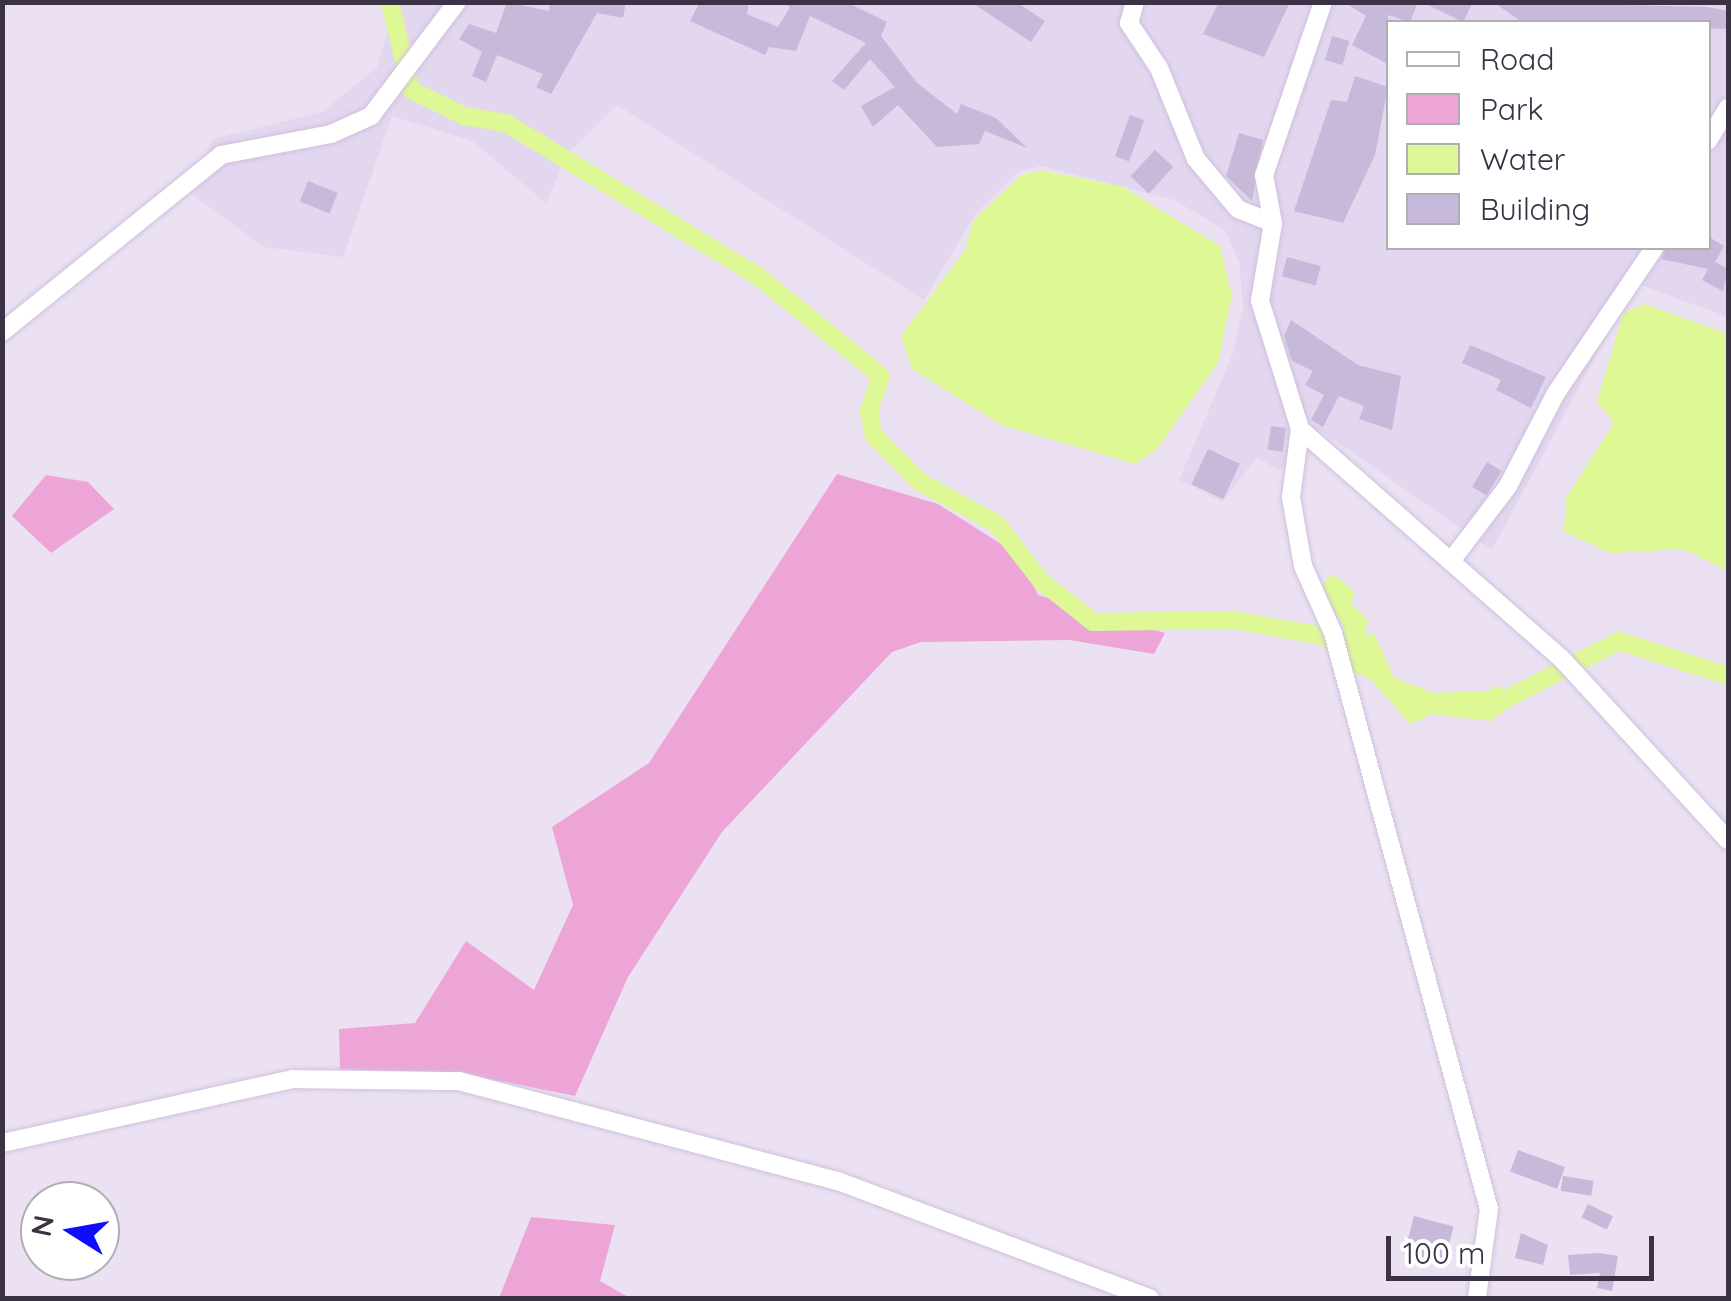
<!DOCTYPE html>
<html>
<head>
<meta charset="utf-8">
<style>
  body { margin:0 }
  #map { position:relative; width:1731px; height:1301px; overflow:hidden; background:#ebe1f3; font-family:Quicksand,sans-serif }
  div>[style] { position:absolute }
  .residential>* { inset:0; background:#e3d6ef }
  .green>* { inset:0; background:#eda5d7 }
  .water>* { inset:0; background:#def895 }
  .canal>* { height:18px; margin:-9px; padding:0 9px; transform-origin:9px; border-radius:9px; background:#def895 }
  .building>* { inset:0; background:#c7b9d9; transform-origin:0 0 }
  .roads { filter:drop-shadow(0 0 2px #cfc0dd) drop-shadow(0 0 2px #cfc0dd) }
  .minor>* { height:18px; margin:-9px; padding:0 9px; transform-origin:9px; border-radius:9px; background:#fff }
  span { translate:-50% -50%; white-space:nowrap; text-align:center; line-height:1.15; -webkit-text-stroke:9px #fff; paint-order:stroke }
  .frame { position:absolute; inset:0; border:5px solid #3b3245; pointer-events:none }
  .legend { position:absolute; left:1386px; top:20px; width:325px; height:230px; box-sizing:border-box; background:#fff; border:2px solid #b1adb5; margin:0; padding:12px 18px; list-style:none; font-size:30px; color:#3b3245 }
  .legend li { display:flex; align-items:center; gap:20px; height:50px }
  .legend b { width:50px; border:2px solid #b1adb5 }
  .north { position:absolute; left:20px; top:1181px; width:100px; height:100px; box-sizing:border-box; background:#fff; border:2px solid #b1adb5; border-radius:50%; rotate:281deg; font-size:28px; font-weight:700; line-height:40px; text-align:center; color:#3b3245 }
  .north::after { content:''; display:block; margin:auto; width:35px; height:45px; background:#0d0dff; clip-path:polygon(50% 0,100% 100%,50% 72%,0 100%) }
  .scale { position:absolute; left:1386px; top:1236px; width:268px; height:45px; box-sizing:border-box; border:5px solid #3b3245; border-top:0; padding-left:12px; font-size:30px; line-height:35px; white-space:nowrap; color:#3b3245; -webkit-text-stroke:8px #fff; paint-order:stroke }
</style>
</head>
<body>
<div id="map">
  <div class="residential">
    <div style="clip-path:polygon(evenodd,396px 3px,1728px 3px,1728px 317px,1635px 283px,1492px 550px,1321px 431px,1279px 471px,1257px 457px,1222px 502px,1179px 480px,1233px 353px,1243px 309px,1239px 261px,1225px 230px,1174px 200px,1041px 166px,1018px 172px,976px 213px,924px 300px,617px 105px,567px 155px,546px 203px,472px 141px,392px 116px,343px 257px,264px 247px,194px 196px,212px 139px,323px 112px,377px 67px,396px 3px,1388px 22px,1708px 22px,1708px 248px,1388px 248px,1388px 22px)"></div>
  </div>
  <div class="green">
    <div style="clip-path:polygon(837px 474px,938px 504px,1020px 556px,1038px 595px,1165px 633px,1154px 654px,1069px 640px,921px 642px,892px 652px,722px 832px,628px 977px,575px 1096px,460px 1073px,340px 1069px,339px 1029px,415px 1023px,466px 941px,534px 990px,573px 905px,552px 827px,649px 763px)"></div>
    <div style="clip-path:polygon(46px 475px,88px 482px,114px 509px,51px 553px,12px 516px)"></div>
    <div style="clip-path:polygon(531px 1217px,615px 1225px,600px 1281px,630px 1298px,499px 1298px)"></div>
  </div>
  <div class="water">
    <div style="clip-path:polygon(1042px 170px,1123px 187px,1220px 246px,1232px 295px,1218px 363px,1157px 449px,1135px 464px,1002px 425px,912px 369px,901px 336px,966px 249px,973px 221px,1021px 175px)"></div>
    <div style="clip-path:polygon(1645px 304px,1728px 334px,1728px 571px,1683px 549px,1611px 553px,1564px 532px,1566px 498px,1614px 423px,1597px 402px,1623px 313px)"></div>
    <div style="clip-path:polygon(1333px 574px,1355px 592px,1351px 603px,1368px 620px,1364px 636px,1374px 633px,1394px 678px,1464px 704px,1499px 685px,1513px 705px,1490px 721px,1433px 714px,1410px 724px,1366px 674px,1349px 675px,1343px 624px,1318px 588px)"></div>
  </div>
  <div class="canal">
    <div style="left:390px;top:2px;width:90px;rotate:76.6deg"></div>
    <div style="left:411px;top:90px;width:59px;rotate:26.1deg"></div>
    <div style="left:464px;top:116px;width:43px;rotate:9.5deg"></div>
    <div style="left:506px;top:123px;width:296px;rotate:31.3deg"></div>
    <div style="left:759px;top:277px;width:157px;rotate:39.1deg"></div>
    <div style="left:881px;top:376px;width:37px;rotate:109deg"></div>
    <div style="left:869px;top:411px;width:25px;rotate:79deg"></div>
    <div style="left:874px;top:436px;width:65px;rotate:45deg"></div>
    <div style="left:920px;top:482px;width:88px;rotate:28.6deg"></div>
    <div style="left:997px;top:524px;width:72px;rotate:52.3deg"></div>
    <div style="left:1041px;top:581px;width:66px;rotate:38.3deg"></div>
    <div style="left:1093px;top:622px;width:140px;rotate:-0.8deg"></div>
    <div style="left:1233px;top:620px;width:91px;rotate:10.1deg"></div>
    <div style="left:1323px;top:636px;width:59px;rotate:35.3deg"></div>
    <div style="left:1433px;top:702px;width:73px;rotate:-2.4deg"></div>
    <div style="left:1506px;top:699px;width:127px;rotate:-27.2deg"></div>
    <div style="left:1619px;top:641px;width:114px;rotate:17.8deg"></div>
  </div>
  <div class="building">
    <div style="clip-path:polygon(507px 2px,549px 11px,550px 2px,626px 2px,623px 18px,597px 13px,551px 94px,536px 87px,543px 74px,497px 55px,486px 82px,472px 76px,482px 52px,459px 39px,469px 24px,496px 33px)"></div>
    <div style="clip-path:polygon(700px 2px,749px 2px,747px 14px,778px 27px,790px 7px,781px 2px,846px 2px,887px 22px,881px 36px,917px 83px,957px 114px,961px 104px,996px 118px,1027px 148px,985px 131px,979px 144px,937px 147px,898px 105px,873px 127px,861px 106px,895px 87px,870px 59px,844px 90px,832px 81px,866px 43px,810px 16px,796px 51px,769px 47px,765px 55px,690px 21px)"></div>
    <div style="clip-path:polygon(971px 2px,1016px 2px,1045px 21px,1031px 42px)"></div>
    <div style="clip-path:polygon(1219px 2px,1290px 2px,1264px 57px,1203px 34px)"></div>
    <div style="clip-path:polygon(1344px 2px,1418px 2px,1410px 22px,1388px 15px,1388px 64px,1352px 45px,1366px 16px)"></div>
    <div style="clip-path:polygon(1422px 2px,1473px 2px,1463px 22px)"></div>
    <div style="clip-path:polygon(1493px 2px,1707px 7px,1728px 11px,1728px 29px,1522px 22px)"></div>
    <div style="left:1332px;top:36px;width:18px;height:25px;rotate:16deg"></div>
    <div style="clip-path:polygon(1355px 76px,1388px 87px,1375px 155px,1343px 223px,1294px 211px,1331px 100px,1347px 102px)"></div>
    <div style="left:1130px;top:115px;width:15px;height:44px;rotate:20deg"></div>
    <div style="clip-path:polygon(1239px 133px,1263px 140px,1252px 201px,1226px 176px)"></div>
    <div style="left:1155px;top:150px;width:25px;height:36px;rotate:43deg"></div>
    <div style="left:308px;top:181px;width:32px;height:22px;rotate:22deg"></div>
    <div style="clip-path:polygon(1709px 237px,1724px 246px,1715px 262px,1728px 269px,1723px 291px,1702px 280px,1708px 269px,1661px 259px,1666px 248px,1708px 248px)"></div>
    <div style="left:1287px;top:257px;width:35px;height:20px;rotate:15deg"></div>
    <div style="clip-path:polygon(1291px 320px,1358px 365px,1401px 376px,1392px 430px,1359px 419px,1364px 406px,1339px 396px,1323px 427px,1311px 420px,1324px 395px,1305px 385px,1313px 371px,1292px 361px,1284px 336px)"></div>
    <div style="clip-path:polygon(1470px 345px,1546px 377px,1531px 408px,1496px 390px,1501px 380px,1462px 363px)"></div>
    <div style="left:1271px;top:426px;width:15px;height:24px;rotate:8deg"></div>
    <div style="left:1208px;top:449px;width:35px;height:39px;rotate:25deg"></div>
    <div style="left:1487px;top:462px;width:17px;height:29px;rotate:31deg"></div>
    <div style="left:1518px;top:1150px;width:50px;height:23px;rotate:20deg"></div>
    <div style="left:1563px;top:1176px;width:31px;height:15px;rotate:9deg"></div>
    <div style="left:1588px;top:1204px;width:28px;height:15px;rotate:26deg"></div>
    <div style="left:1414px;top:1216px;width:41px;height:38px;rotate:15deg"></div>
    <div style="clip-path:polygon(1521px 1233px,1548px 1245px,1543px 1265px,1515px 1258px)"></div>
    <div style="clip-path:polygon(1599px 1253px,1618px 1256px,1612px 1291px,1597px 1288px,1600px 1273px,1570px 1275px,1568px 1255px)"></div>
  </div>
  <div class="roads">
    <div class="minor">
      <div style="left:1135px;top:2px;width:22px;rotate:106deg"></div>
      <div style="left:1129px;top:23px;width:54px;rotate:56.3deg"></div>
      <div style="left:1159px;top:68px;width:98px;rotate:67.9deg"></div>
      <div style="left:1196px;top:159px;width:65px;rotate:50deg"></div>
      <div style="left:1238px;top:209px;width:38px;rotate:22deg"></div>
      <div style="left:1323px;top:2px;width:183px;rotate:108.8deg"></div>
      <div style="left:1264px;top:175px;width:49px;rotate:79.4deg"></div>
      <div style="left:1273px;top:223px;width:79px;rotate:99.5deg"></div>
      <div style="left:1260px;top:301px;width:134px;rotate:72.6deg"></div>
      <div style="left:1300px;top:429px;width:347px;rotate:41.3deg"></div>
      <div style="left:1561px;top:658px;width:247px;rotate:47.5deg"></div>
      <div style="left:1708px;top:141px;width:39px;rotate:-59deg"></div>
      <div style="left:2px;top:332px;width:282px;rotate:-38.9deg"></div>
      <div style="left:221px;top:155px;width:112px;rotate:-10.8deg"></div>
      <div style="left:331px;top:134px;width:44px;rotate:-24.2deg"></div>
      <div style="left:371px;top:116px;width:143px;rotate:-53deg"></div>
      <div style="left:1300px;top:429px;width:69px;rotate:97.5deg"></div>
      <div style="left:1291px;top:497px;width:70px;rotate:80.1deg"></div>
      <div style="left:1303px;top:566px;width:73px;rotate:65.9deg"></div>
      <div style="left:1333px;top:633px;width:597px;rotate:74.85deg"></div>
      <div style="left:1489px;top:1209px;width:90px;rotate:97.7deg"></div>
      <div style="left:1454px;top:557px;width:89px;rotate:-52.7deg"></div>
      <div style="left:1508px;top:486px;width:105px;rotate:-62.7deg"></div>
      <div style="left:1556px;top:393px;width:175px;rotate:-55.9deg"></div>
      <div style="left:2px;top:1143px;width:298px;rotate:-12.4deg"></div>
      <div style="left:293px;top:1079px;width:166px;rotate:0.7deg"></div>
      <div style="left:459px;top:1081px;width:392px;rotate:14.8deg"></div>
      <div style="left:838px;top:1181px;width:333px;rotate:20.6deg"></div>
    </div>
  </div>
  <div class="frame"></div>
  <ul class="legend">
  <li><b style="height:12px;background:#fff"></b>Road</li>
  <li><b style="height:28px;background:#eda5d7"></b>Park</li>
  <li><b style="height:28px;background:#def895"></b>Water</li>
  <li><b style="height:28px;background:#c7b9d9"></b>Building</li>
  </ul>
  <div class="north">N</div>
  <div class="scale">100 m</div>
</div>
</body>
</html>
